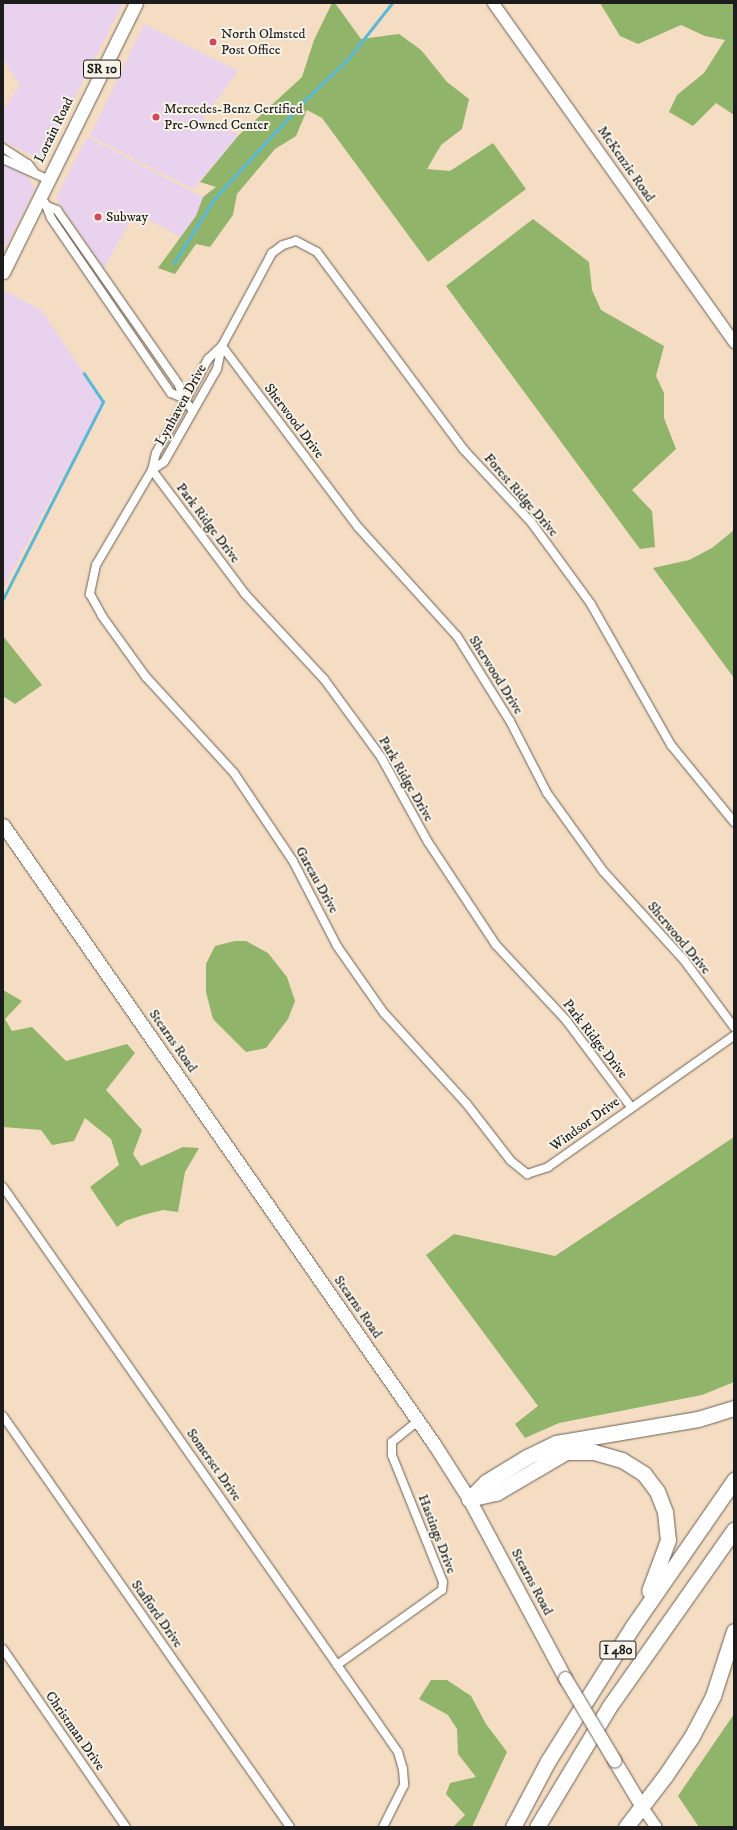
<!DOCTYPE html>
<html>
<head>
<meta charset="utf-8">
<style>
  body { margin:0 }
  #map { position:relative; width:737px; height:1830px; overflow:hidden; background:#f5ddc3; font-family:"IM FELL DW Pica",serif }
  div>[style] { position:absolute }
  .built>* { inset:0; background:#e9d2ed }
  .forest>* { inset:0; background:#90b469 }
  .stream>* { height:2.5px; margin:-1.25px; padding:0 1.25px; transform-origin:1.25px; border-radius:1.25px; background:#59b8d7 }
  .roads { filter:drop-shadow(0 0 1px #686056) drop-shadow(0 0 1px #686056) }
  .street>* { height:8px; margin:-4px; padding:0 4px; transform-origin:4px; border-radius:4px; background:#fff }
  .secondary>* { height:11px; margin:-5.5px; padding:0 5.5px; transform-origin:5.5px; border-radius:5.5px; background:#fff }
  .primary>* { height:13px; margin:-6.5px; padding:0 6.5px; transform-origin:6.5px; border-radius:6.5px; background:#fff }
  .highway>* { height:15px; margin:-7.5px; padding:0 7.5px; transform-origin:7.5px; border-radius:7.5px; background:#fff }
  .bridges { filter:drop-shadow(0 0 1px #686056) drop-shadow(0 0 1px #686056) }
  .primary-bridge>* { height:13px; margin:-6.5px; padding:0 6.5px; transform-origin:6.5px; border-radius:6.5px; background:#fff }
  .dots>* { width:11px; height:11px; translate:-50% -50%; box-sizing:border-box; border:2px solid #f7f3e8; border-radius:50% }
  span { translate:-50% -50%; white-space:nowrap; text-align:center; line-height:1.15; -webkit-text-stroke:4px #f7f3e8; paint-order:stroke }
  .shield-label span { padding:1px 3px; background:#f7f3e8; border:1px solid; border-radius:3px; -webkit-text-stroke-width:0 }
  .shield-label { font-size:13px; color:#1c1c1c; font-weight:700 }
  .poi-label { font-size:14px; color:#1c1c1c }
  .left { translate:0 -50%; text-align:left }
  .street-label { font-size:14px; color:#1c1c1c }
  .frame { position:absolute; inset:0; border:4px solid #1c1c1c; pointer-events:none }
</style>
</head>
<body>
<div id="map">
  <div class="built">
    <div style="clip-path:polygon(3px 3px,123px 3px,45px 156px,37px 158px,3px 141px,3px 110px,20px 85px,3px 59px)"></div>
    <div style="clip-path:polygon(144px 24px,238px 71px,203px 119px,239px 135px,193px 189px,90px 136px)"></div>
    <div style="clip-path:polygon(87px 137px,203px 197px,196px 216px,182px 238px,135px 212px,104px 268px,56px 198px)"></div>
    <div style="clip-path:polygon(3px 163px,28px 177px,35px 189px,3px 252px)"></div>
    <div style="clip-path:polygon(6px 291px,42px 311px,103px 402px,3px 588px,3px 297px)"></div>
  </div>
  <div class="forest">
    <div style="clip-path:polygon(332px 3px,335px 3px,361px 39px,399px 34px,421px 50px,447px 82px,469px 99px,462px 129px,441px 145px,427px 169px,450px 171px,493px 143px,526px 189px,428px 262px,322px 118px,307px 110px,296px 136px,275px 149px,237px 194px,233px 215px,210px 247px,196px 244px,175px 274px,158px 268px,196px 216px,203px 197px,216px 187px,200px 182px,239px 135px,302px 77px,314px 40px)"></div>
    <div style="clip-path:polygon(600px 3px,734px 3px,734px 115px,716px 103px,693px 126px,669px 112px,677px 95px,704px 73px,725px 40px,705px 36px,681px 25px,638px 44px,620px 36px)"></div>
    <div style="clip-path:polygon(533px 219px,589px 262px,592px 290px,601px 310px,664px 346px,656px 376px,664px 393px,664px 418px,676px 449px,632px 490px,652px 511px,655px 547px,640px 549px,446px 286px)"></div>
    <div style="clip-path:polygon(734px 530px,734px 678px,653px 568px,689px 560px,712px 548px)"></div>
    <div style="clip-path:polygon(3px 636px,42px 685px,15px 704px,3px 696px)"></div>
    <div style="clip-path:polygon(235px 941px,246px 941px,268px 953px,287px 977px,295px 1001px,288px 1019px,266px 1048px,246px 1052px,213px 1019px,206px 992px,206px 964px,215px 946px)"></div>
    <div style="clip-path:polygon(3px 990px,22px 1001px,5px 1019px,12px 1031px,32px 1027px,66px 1061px,127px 1044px,135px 1053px,106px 1090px,142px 1130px,133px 1154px,141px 1166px,183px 1147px,199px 1148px,185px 1172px,178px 1212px,163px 1210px,143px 1215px,125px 1221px,117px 1227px,90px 1187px,119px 1165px,111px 1139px,85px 1118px,74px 1141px,52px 1145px,41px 1130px,3px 1127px)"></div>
    <div style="clip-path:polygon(734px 1137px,734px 1382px,702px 1395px,559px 1423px,525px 1438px,515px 1424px,538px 1406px,426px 1255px,454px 1234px,555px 1256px)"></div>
    <div style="clip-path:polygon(431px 1680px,447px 1680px,471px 1696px,486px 1724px,507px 1752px,472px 1827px,453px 1827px,465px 1815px,446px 1794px,450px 1783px,476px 1777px,458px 1754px,457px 1729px,448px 1715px,419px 1699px)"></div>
    <div style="clip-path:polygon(734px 1714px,734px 1827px,699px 1827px,678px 1796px)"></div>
  </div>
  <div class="stream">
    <div style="left:174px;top:263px;width:75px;rotate:-58deg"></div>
    <div style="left:214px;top:199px;width:132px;rotate:-47.5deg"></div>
    <div style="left:303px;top:102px;width:62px;rotate:-43.7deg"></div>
    <div style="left:348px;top:59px;width:71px;rotate:-51.8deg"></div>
    <div style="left:3px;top:599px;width:221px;rotate:-63.1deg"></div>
    <div style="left:103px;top:402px;width:34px;rotate:-124deg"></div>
  </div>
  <div class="roads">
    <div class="street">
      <div style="left:3px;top:148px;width:30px;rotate:33deg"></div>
      <div style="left:28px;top:164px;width:10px;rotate:53deg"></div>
      <div style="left:3px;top:159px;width:51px;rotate:24.5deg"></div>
      <div style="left:45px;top:203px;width:16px;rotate:68deg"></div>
      <div style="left:51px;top:218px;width:212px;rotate:55.6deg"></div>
      <div style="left:171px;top:393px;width:13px;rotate:23deg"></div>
      <div style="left:47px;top:206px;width:11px;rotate:22deg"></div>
      <div style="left:57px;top:210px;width:213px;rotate:55.1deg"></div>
      <div style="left:179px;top:385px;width:14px;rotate:73deg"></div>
      <div style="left:183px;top:398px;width:16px;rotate:52deg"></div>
      <div style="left:222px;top:346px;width:226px;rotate:53.1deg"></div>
      <div style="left:358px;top:527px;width:147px;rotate:47.8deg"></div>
      <div style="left:457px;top:636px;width:100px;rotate:58.1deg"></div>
      <div style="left:510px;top:721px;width:81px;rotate:62.8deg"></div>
      <div style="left:547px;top:793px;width:96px;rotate:54.3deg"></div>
      <div style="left:603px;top:871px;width:120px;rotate:47.7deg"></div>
      <div style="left:684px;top:960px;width:84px;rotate:53.3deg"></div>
      <div style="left:152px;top:470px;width:155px;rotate:53.1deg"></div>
      <div style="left:245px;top:594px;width:116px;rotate:47.1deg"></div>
      <div style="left:324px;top:679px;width:97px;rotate:53.8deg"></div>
      <div style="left:381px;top:757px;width:97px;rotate:61.1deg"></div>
      <div style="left:428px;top:842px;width:123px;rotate:56.6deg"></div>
      <div style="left:496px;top:945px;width:103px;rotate:47deg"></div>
      <div style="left:566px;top:1020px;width:109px;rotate:53.2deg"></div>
      <div style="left:152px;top:470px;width:14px;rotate:-34deg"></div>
      <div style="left:164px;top:462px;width:107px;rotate:-60.3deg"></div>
      <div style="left:217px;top:369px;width:24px;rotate:-78deg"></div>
      <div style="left:734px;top:822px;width:99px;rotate:-129.3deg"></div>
      <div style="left:671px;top:745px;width:162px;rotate:-119.6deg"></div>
      <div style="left:591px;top:604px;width:102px;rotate:-126.2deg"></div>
      <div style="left:531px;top:522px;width:98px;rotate:-132.9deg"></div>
      <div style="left:464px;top:450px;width:247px;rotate:-126.6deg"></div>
      <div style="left:317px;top:252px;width:24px;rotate:-152deg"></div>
      <div style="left:296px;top:241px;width:14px;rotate:163deg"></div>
      <div style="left:283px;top:245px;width:14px;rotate:144deg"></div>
      <div style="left:272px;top:253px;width:106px;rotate:118.3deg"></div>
      <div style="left:222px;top:346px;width:19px;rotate:137deg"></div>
      <div style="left:208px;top:359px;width:50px;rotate:118.6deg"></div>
      <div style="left:184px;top:403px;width:57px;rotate:119.2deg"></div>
      <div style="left:156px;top:453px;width:17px;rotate:103deg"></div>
      <div style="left:152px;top:470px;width:110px;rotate:120.5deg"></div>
      <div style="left:96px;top:565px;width:30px;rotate:102deg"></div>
      <div style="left:90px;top:594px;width:25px;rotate:61deg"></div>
      <div style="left:102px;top:616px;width:75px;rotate:54.2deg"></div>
      <div style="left:146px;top:677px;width:130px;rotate:47.5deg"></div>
      <div style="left:234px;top:773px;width:106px;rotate:56.2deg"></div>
      <div style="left:293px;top:861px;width:96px;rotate:62.6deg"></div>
      <div style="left:337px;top:946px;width:82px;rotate:55deg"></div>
      <div style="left:384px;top:1013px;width:122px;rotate:47.7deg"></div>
      <div style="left:466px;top:1103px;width:73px;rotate:52.2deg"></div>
      <div style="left:511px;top:1161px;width:21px;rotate:39deg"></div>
      <div style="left:527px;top:1174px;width:22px;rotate:-18deg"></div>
      <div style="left:548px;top:1167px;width:228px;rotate:-35.2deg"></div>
      <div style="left:3px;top:1187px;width:689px;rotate:55.04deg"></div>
      <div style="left:398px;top:1752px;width:18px;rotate:74deg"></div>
      <div style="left:403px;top:1769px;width:16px;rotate:86deg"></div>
      <div style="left:404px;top:1785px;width:47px;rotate:116.6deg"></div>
      <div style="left:3px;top:1416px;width:501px;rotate:55.07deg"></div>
      <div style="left:3px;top:1649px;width:216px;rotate:55.4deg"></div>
      <div style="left:337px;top:1665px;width:129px;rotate:-35.5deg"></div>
      <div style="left:442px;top:1590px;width:8px;rotate:-83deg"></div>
      <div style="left:443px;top:1582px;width:137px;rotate:-111.9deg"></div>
      <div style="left:392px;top:1455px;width:13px;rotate:-90deg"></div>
      <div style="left:392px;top:1442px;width:33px;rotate:-39deg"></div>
    </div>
    <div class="secondary">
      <div style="left:493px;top:3px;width:416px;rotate:54.6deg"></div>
      <div style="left:642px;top:1807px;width:24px;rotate:55deg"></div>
    </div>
    <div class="primary">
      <div style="left:3px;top:272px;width:300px;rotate:-63.7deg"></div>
      <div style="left:3px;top:825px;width:754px;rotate:55.15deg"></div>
      <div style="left:434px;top:1444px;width:65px;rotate:57.5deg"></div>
      <div style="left:469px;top:1499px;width:203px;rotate:61.8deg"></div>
      <div style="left:614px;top:1760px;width:55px;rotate:59.2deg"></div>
    </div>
    <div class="highway">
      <div style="left:469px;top:1499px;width:28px;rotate:-13deg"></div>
      <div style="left:496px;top:1493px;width:81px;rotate:-30.4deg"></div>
      <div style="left:566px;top:1452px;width:28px"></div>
      <div style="left:594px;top:1452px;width:29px;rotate:16deg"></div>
      <div style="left:622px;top:1460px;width:26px;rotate:32deg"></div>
      <div style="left:644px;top:1474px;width:21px;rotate:53deg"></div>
      <div style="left:657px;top:1491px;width:22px;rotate:69deg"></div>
      <div style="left:665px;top:1512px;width:28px;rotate:84deg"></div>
      <div style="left:668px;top:1540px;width:54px;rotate:110.4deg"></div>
      <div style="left:469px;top:1499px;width:24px;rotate:-45deg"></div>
      <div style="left:486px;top:1482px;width:48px;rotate:-31.4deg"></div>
      <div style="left:527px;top:1457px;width:32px;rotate:-26deg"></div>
      <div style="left:556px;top:1443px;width:144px;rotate:-9.6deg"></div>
      <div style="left:698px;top:1419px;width:38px;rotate:-17deg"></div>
      <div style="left:513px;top:1827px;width:75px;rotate:-62.1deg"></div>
      <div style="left:548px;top:1761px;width:160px;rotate:-57.8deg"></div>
      <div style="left:633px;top:1626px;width:178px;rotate:-55.3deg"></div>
      <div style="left:537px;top:1827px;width:140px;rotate:-59deg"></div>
      <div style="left:609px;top:1707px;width:217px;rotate:-54.8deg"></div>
      <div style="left:626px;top:1827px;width:64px;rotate:-52.6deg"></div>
      <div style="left:665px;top:1776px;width:48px;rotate:-56deg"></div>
      <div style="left:692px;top:1736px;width:45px;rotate:-62.3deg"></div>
      <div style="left:713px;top:1696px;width:68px;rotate:-72.1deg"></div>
    </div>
  </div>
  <div class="bridges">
    <div class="primary-bridge">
      <div style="left:565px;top:1678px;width:96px;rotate:59.1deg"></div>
    </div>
  </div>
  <div class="dots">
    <div style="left:213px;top:42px;background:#d1495b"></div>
    <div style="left:156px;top:117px;background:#d1495b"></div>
    <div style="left:98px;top:217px;background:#d1495b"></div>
  </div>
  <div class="shield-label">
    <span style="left:102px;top:69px">SR 10</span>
    <span style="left:618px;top:1650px">I 480</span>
  </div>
  <div class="poi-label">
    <span class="left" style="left:221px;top:42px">North Olmsted<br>Post Office</span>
    <span class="left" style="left:164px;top:117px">Mercedes-Benz Certified<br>Pre-Owned Center</span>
    <span class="left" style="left:106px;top:217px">Subway</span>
  </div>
  <div class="street-label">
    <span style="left:54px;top:130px;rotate:-64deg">Lorain Road</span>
    <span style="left:626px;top:164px;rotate:55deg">McKenzie Road</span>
    <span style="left:181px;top:405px;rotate:-61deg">Lynhaven Drive</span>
    <span style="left:294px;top:421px;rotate:53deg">Sherwood Drive</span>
    <span style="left:521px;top:495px;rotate:49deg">Forest Ridge Drive</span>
    <span style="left:208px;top:523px;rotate:53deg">Park Ridge Drive</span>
    <span style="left:496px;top:675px;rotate:58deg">Sherwood Drive</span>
    <span style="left:406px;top:779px;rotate:60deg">Park Ridge Drive</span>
    <span style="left:317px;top:880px;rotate:61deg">Gareau Drive</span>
    <span style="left:679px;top:938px;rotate:50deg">Sherwood Drive</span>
    <span style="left:595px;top:1039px;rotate:52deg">Park Ridge Drive</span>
    <span style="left:173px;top:1041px;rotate:55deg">Stearns Road</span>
    <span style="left:585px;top:1124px;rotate:-36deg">Windsor Drive</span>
    <span style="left:358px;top:1307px;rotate:55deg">Stearns Road</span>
    <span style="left:214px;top:1465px;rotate:55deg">Somerset Drive</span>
    <span style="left:437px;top:1534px;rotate:69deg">Hastings Drive</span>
    <span style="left:532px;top:1582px;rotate:62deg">Stearns Road</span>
    <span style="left:157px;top:1614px;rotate:55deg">Stafford Drive</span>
    <span style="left:75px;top:1731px;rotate:55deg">Christman Drive</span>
  </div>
  <div class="frame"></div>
</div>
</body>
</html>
